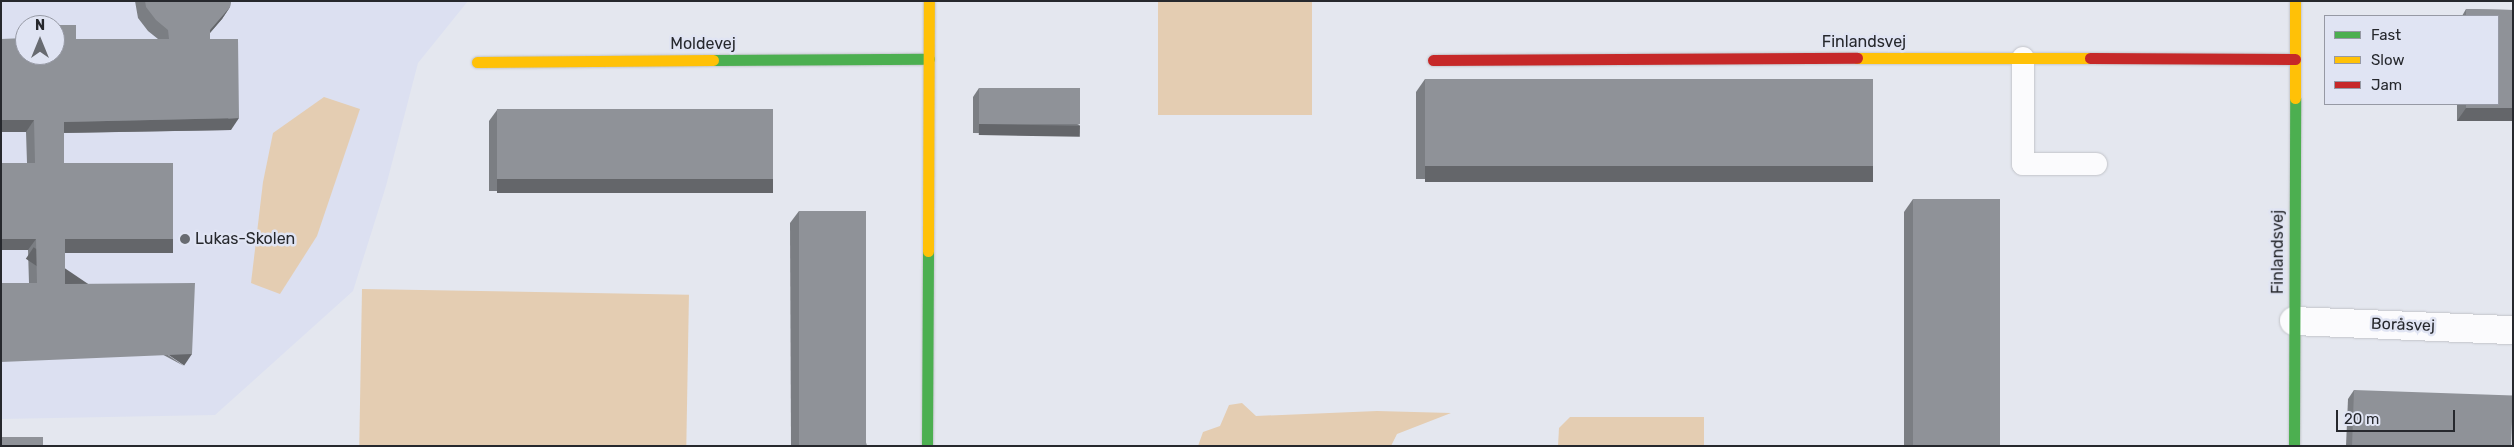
<!DOCTYPE html>
<html>
<head>
<meta charset="utf-8">
<style>
  body { margin:0 }
  #map { position:relative; width:2514px; height:447px; overflow:hidden; background:#e4e7ef; font-family:Rubik,sans-serif }
  div>[style] { position:absolute }
  .built>* { inset:0; background:#dce0f1 }
  .green>* { inset:0; background:#e4cdb2; transform-origin:0 0 }
  .roads { filter:drop-shadow(0 0 1px #c2c4c9) drop-shadow(0 0 1px #c2c4c9) }
  .lane>* { height:22px; margin:-11px; padding:0 11px; transform-origin:11px; border-radius:11px; background:#fbfbfd }
  .street>* { height:28px; margin:-14px; padding:0 14px; transform-origin:14px; border-radius:14px; background:#fbfbfd }
  .fast>* { height:11px; margin:-5.5px; padding:0 5.5px; transform-origin:5.5px; border-radius:5.5px; background:#4caf50 }
  .slow>* { height:11px; margin:-5.5px; padding:0 5.5px; transform-origin:5.5px; border-radius:5.5px; background:#ffc107 }
  .jam>* { height:11px; margin:-5.5px; padding:0 5.5px; transform-origin:5.5px; border-radius:5.5px; background:#c62828 }
  .wall>* { inset:0; background:#7b7e83 }
  .shaded-wall>* { inset:0; background:#64666a; transform-origin:0 0 }
  .building>* { inset:0; background:#8f9298; transform-origin:0 0 }
  .dots>* { width:14px; height:14px; translate:-50% -50%; box-sizing:border-box; border:2px solid #e0e4f3; border-radius:50% }
  span { translate:-50% -50%; white-space:nowrap; text-align:center; line-height:1.15; -webkit-text-stroke:5px #e0e4f3; paint-order:stroke }
  .street-label { font-size:16px; color:#26282d }
  .poi-label { font-size:16px; color:#26282d }
  .left { translate:0 -50%; text-align:left }
  .frame { position:absolute; inset:0; border:2px solid #26282d; pointer-events:none }
  .legend { position:absolute; left:2324px; top:15px; width:175px; height:90px; box-sizing:border-box; background:#e0e4f3; border:1px solid #9699a4; margin:0; padding:6px 9px; list-style:none; font-size:15px; color:#26282d }
  .legend li { display:flex; align-items:center; gap:10px; height:25px }
  .legend b { width:25px; border:1px solid #9699a4 }
  .north { position:absolute; left:15px; top:15px; width:50px; height:50px; box-sizing:border-box; background:#e0e4f3; border:1px solid #9699a4; border-radius:50%; rotate:0deg; font-size:14px; font-weight:700; line-height:20px; text-align:center; color:#26282d }
  .north::after { content:''; display:block; margin:auto; width:18px; height:22px; background:#686b71; clip-path:polygon(50% 0,100% 100%,50% 72%,0 100%) }
  .scale { position:absolute; left:2336px; top:410px; width:119px; height:22px; box-sizing:border-box; border:2px solid #26282d; border-top:0; padding-left:6px; font-size:15px; line-height:18px; white-space:nowrap; color:#26282d; -webkit-text-stroke:4px #e0e4f3; paint-order:stroke }
</style>
</head>
<body>
<div id="map">
  <div class="built">
    <div style="clip-path:polygon(evenodd,1px 1px,468px 1px,418px 63px,386px 186px,353px 291px,215px 415px,1px 419px,1px 1px,25px 25px,55px 25px,55px 55px,25px 55px,25px 25px)"></div>
  </div>
  <div class="green">
    <div style="left:1158px;top:1px;width:154px;height:114px"></div>
    <div style="clip-path:polygon(324px 97px,360px 109px,317px 236px,280px 294px,251px 283px,263px 182px,273px 133px)"></div>
    <div style="left:362px;top:289px;width:327px;height:157px;rotate:1deg"></div>
    <div style="clip-path:polygon(1242px 403px,1256px 416px,1377px 411px,1451px 413px,1397px 434px,1391px 446px,1198px 446px,1203px 432px,1220px 426px,1229px 405px)"></div>
    <div style="clip-path:polygon(1570px 417px,1704px 417px,1704px 446px,1558px 446px,1559px 428px)"></div>
  </div>
  <div class="roads">
    <div class="lane">
      <div style="left:2023px;top:58px;width:106px;rotate:90deg"></div>
      <div style="left:2023px;top:164px;width:73px"></div>
    </div>
    <div class="street">
      <div style="left:2294px;top:321px;width:219px;rotate:2.4deg"></div>
    </div>
    <div class="fast">
      <div style="left:713px;top:60px;width:216px;rotate:-0.3deg"></div>
      <div style="left:927px;top:446px;width:195px;rotate:-89.7deg"></div>
      <div style="left:2294px;top:446px;width:348px;rotate:-89.8deg"></div>
    </div>
    <div class="slow">
      <div style="left:1857px;top:58px;width:233px"></div>
      <div style="left:477px;top:62px;width:236px;rotate:-0.5deg"></div>
      <div style="left:2295px;top:98px;width:97px;rotate:-90deg"></div>
      <div style="left:928px;top:251px;width:250px;rotate:-89.8deg"></div>
    </div>
    <div class="jam">
      <div style="left:2090px;top:58px;width:205px;rotate:0.3deg"></div>
      <div style="left:1433px;top:60px;width:424px;rotate:-0.3deg"></div>
    </div>
  </div>
  <div class="wall">
    <div style="clip-path:polygon(135px 1px,231px 1px,230px 7px,222px 19px,210px 33px,210px 39px,231px 130px,64px 133px,64px 163px,165px 250px,65px 250px,65px 284px,184px 366px,29px 283px,28px 250px,1px 250px,27px 163px,26px 132px,1px 132px,76px 39px,158px 39px,148px 31px,138px 18px)"></div>
    <div style="clip-path:polygon(2466px 9px,2513px 10px,2513px 121px,2457px 121px,2457px 104px,2498px 104px,2498px 16px,2462px 16px)"></div>
    <div style="clip-path:polygon(1425px 79px,1864px 179px,1416px 179px,1416px 92px)"></div>
    <div style="clip-path:polygon(979px 88px,1080px 125px,1073px 134px,973px 133px,973px 97px)"></div>
    <div style="clip-path:polygon(497px 110px,765px 190px,489px 191px,489px 121px)"></div>
    <div style="clip-path:polygon(1913px 199px,2000px 446px,1904px 446px,1904px 212px)"></div>
    <div style="clip-path:polygon(799px 211px,867px 446px,791px 446px,790px 223px)"></div>
    <div style="clip-path:polygon(2354px 390px,2513px 446px,2346px 446px,2348px 399px)"></div>
  </div>
  <div class="shaded-wall">
    <div style="clip-path:polygon(230px 7px,222px 19px,202px 42px,210px 30px)"></div>
    <div style="clip-path:polygon(2466px 108px,2513px 108px,2513px 121px,2457px 121px)"></div>
    <div style="clip-path:polygon(239px 118px,231px 130px,56px 133px,64px 122px)"></div>
    <div style="clip-path:polygon(1px 120px,34px 120px,26px 132px,1px 132px)"></div>
    <div style="left:979px;top:124px;width:101px;height:11px;rotate:1deg"></div>
    <div style="left:1425px;top:166px;width:448px;height:16px"></div>
    <div style="left:497px;top:179px;width:276px;height:14px"></div>
    <div style="clip-path:polygon(1px 239px,36px 239px,28px 250px,1px 250px)"></div>
    <div style="left:65px;top:239px;width:108px;height:14px"></div>
    <div style="left:192px;top:354px;width:14px;height:191px;rotate:124deg"></div>
  </div>
  <div class="building">
    <div style="clip-path:polygon(145px 1px,231px 1px,230px 7px,210px 30px,210px 39px,238px 39px,239px 118px,64px 122px,64px 163px,173px 163px,173px 239px,65px 239px,65px 284px,195px 283px,192px 354px,1px 362px,1px 283px,37px 283px,36px 239px,1px 239px,1px 163px,35px 163px,34px 120px,1px 120px,1px 39px,25px 38px,25px 55px,55px 55px,55px 25px,76px 25px,76px 39px,169px 39px,168px 30px,156px 20px,146px 7px)"></div>
    <div style="clip-path:polygon(2466px 9px,2513px 10px,2513px 108px,2466px 108px,2466px 104px,2498px 104px,2498px 16px,2466px 16px)"></div>
    <div style="left:1425px;top:79px;width:448px;height:87px"></div>
    <div style="left:979px;top:88px;width:101px;height:36px"></div>
    <div style="left:773px;top:109px;width:70px;height:276px;rotate:90deg"></div>
    <div style="left:1913px;top:199px;width:87px;height:247px"></div>
    <div style="left:799px;top:211px;width:67px;height:235px"></div>
    <div style="left:2354px;top:390px;width:159px;height:56px;rotate:2deg"></div>
    <div style="left:1px;top:437px;width:42px;height:9px"></div>
  </div>
  <div class="dots">
    <div style="left:185px;top:239px;background:#686b71"></div>
  </div>
  <div class="street-label">
    <span style="left:1864px;top:42px">Finlandsvej</span>
    <span style="left:703px;top:44px">Moldevej</span>
    <span style="left:2278px;top:252px;rotate:-90deg">Finlandsvej</span>
    <span style="left:2403px;top:325px;rotate:2deg">Boråsvej</span>
  </div>
  <div class="poi-label">
    <span class="left" style="left:195px;top:239px">Lukas-Skolen</span>
  </div>
  <div class="frame"></div>
  <ul class="legend">
  <li><b style="height:6px;background:#4caf50"></b>Fast</li>
  <li><b style="height:6px;background:#ffc107"></b>Slow</li>
  <li><b style="height:6px;background:#c62828"></b>Jam</li>
  </ul>
  <div class="north">N</div>
  <div class="scale">20 m</div>
</div>
</body>
</html>
